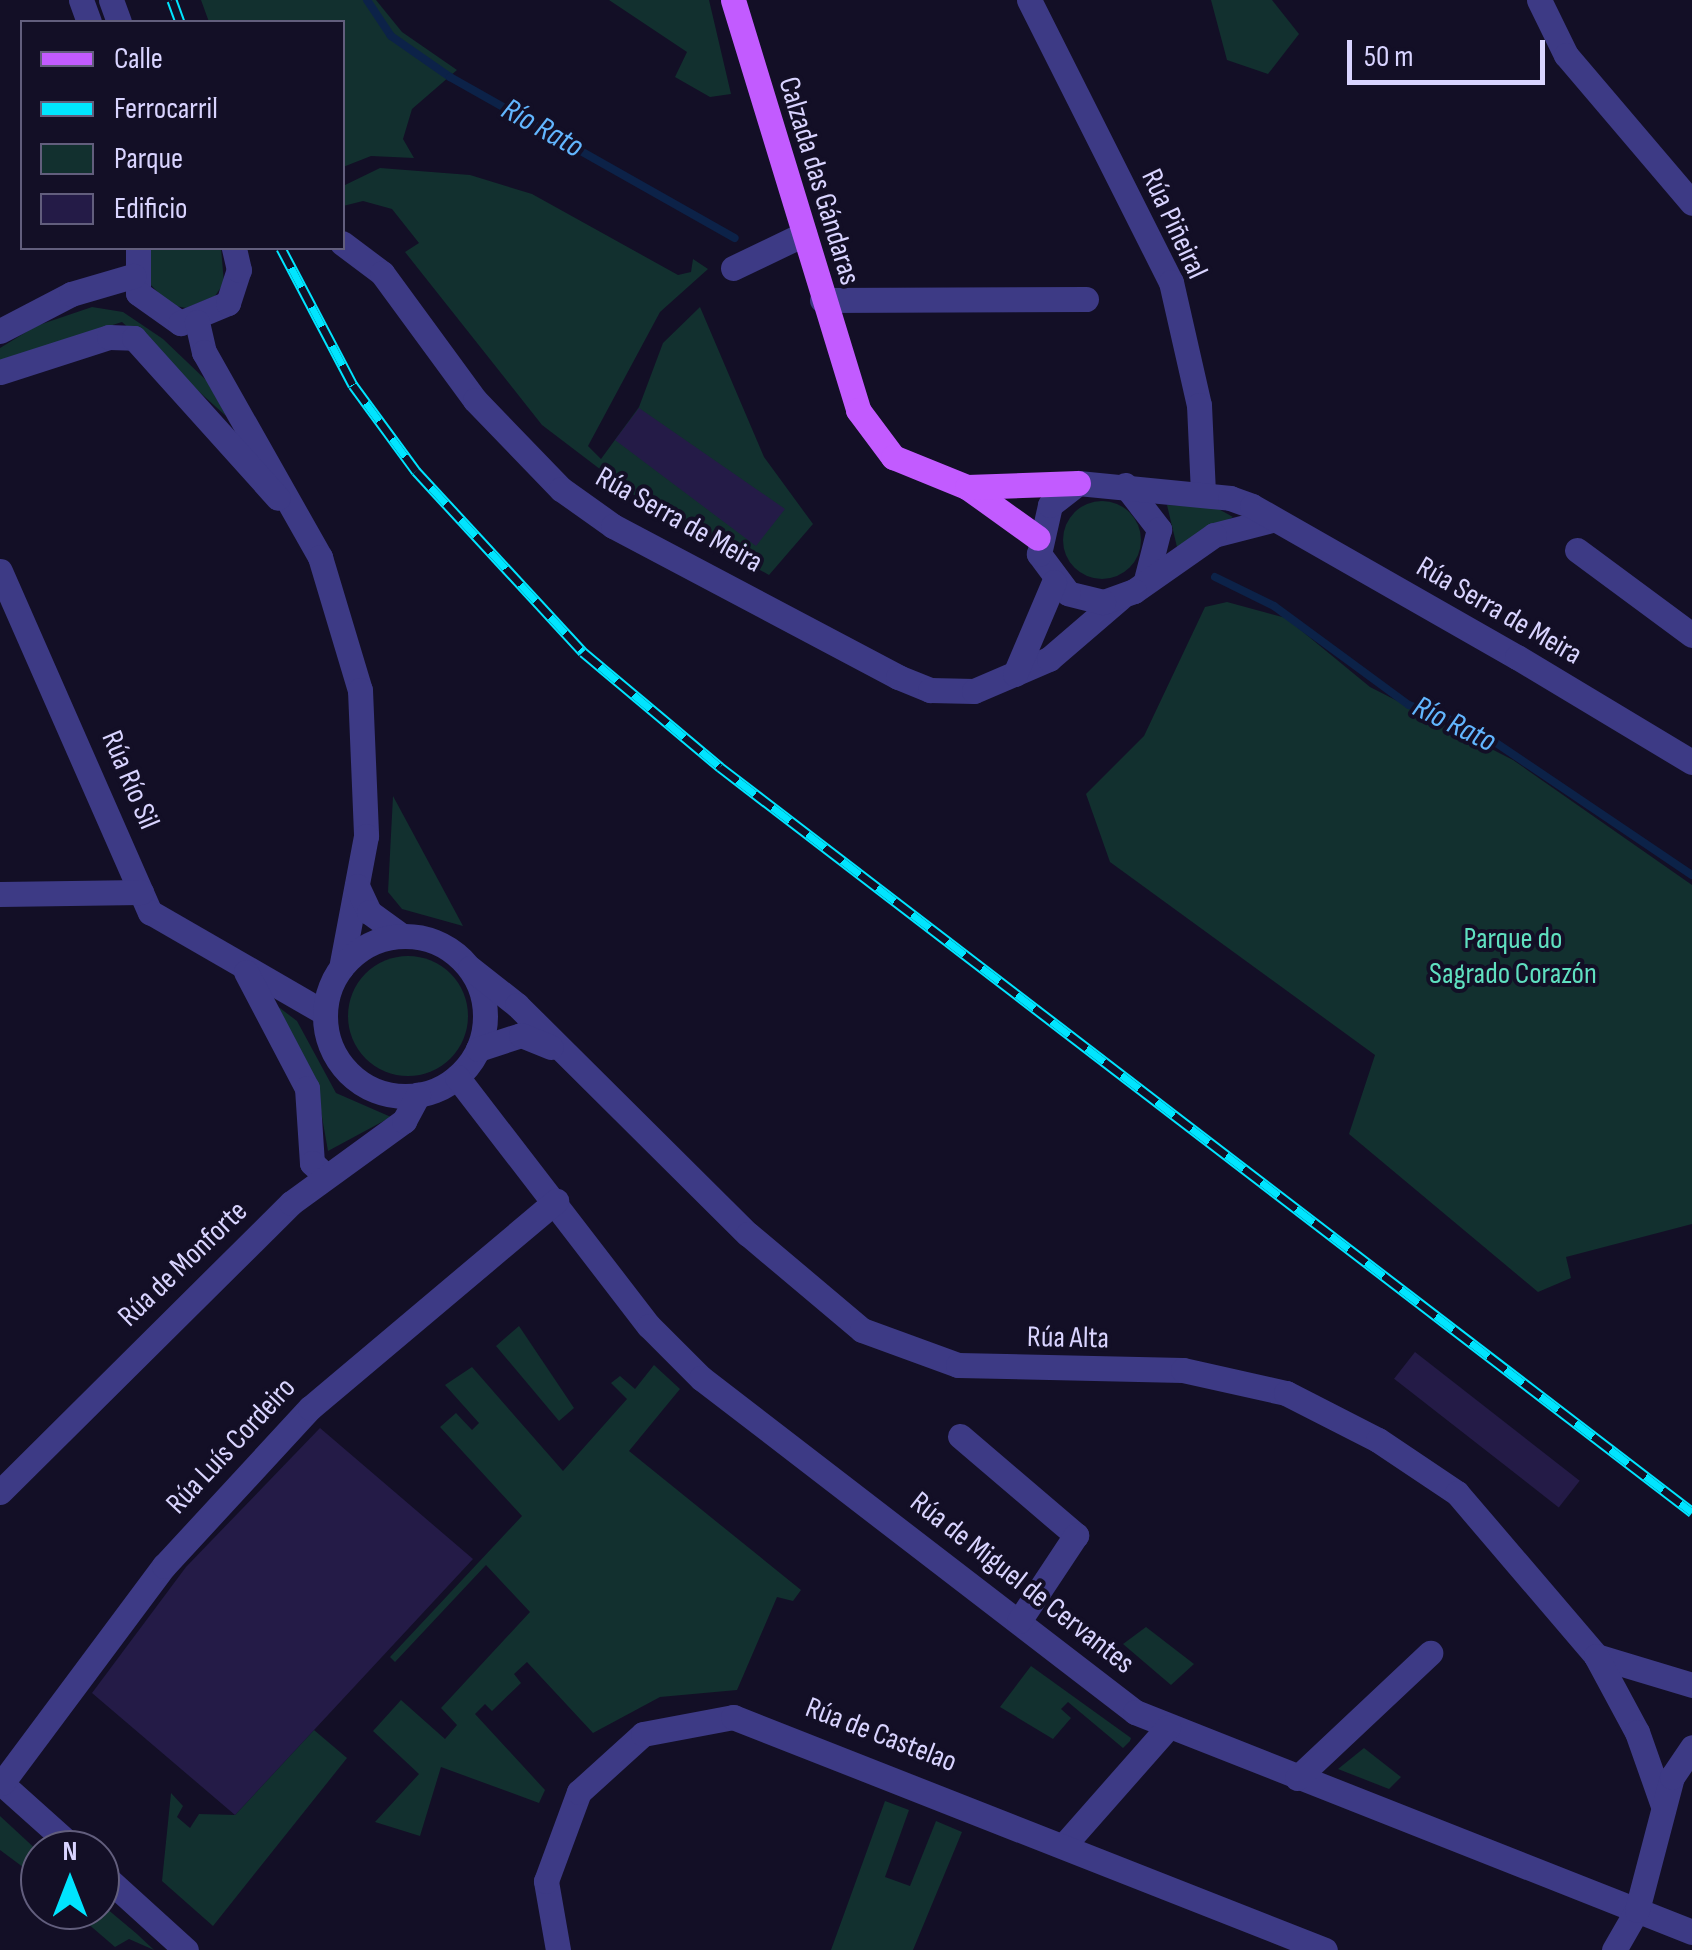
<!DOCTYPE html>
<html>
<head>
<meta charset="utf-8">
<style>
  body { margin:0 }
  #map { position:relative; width:1692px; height:1950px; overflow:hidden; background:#130f26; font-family:"Sofia Sans Condensed",sans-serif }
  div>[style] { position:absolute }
  .green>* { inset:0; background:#12302f }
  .round { border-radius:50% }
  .stream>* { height:8px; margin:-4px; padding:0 4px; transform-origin:4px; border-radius:4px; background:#0c2248 }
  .building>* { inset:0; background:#241b47; transform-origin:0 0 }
  .minor>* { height:25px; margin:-12.5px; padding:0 12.5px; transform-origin:12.5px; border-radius:12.5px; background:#3d3a85 }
  .minor>.ring { margin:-12.5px; padding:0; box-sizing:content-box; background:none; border:25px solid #3d3a85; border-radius:50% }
  .major>* { height:25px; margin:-12.5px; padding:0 12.5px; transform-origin:12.5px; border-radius:12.5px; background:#c25bff }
  .rail>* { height:11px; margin-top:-5.5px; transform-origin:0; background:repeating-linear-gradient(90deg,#130f26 0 22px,#00e5ff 0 44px); box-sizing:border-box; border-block:2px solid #00e5ff }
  span { translate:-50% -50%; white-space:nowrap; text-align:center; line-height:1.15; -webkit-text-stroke:8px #130f26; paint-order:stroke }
  .street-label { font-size:30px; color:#d9d4ff }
  .park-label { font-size:30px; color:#5fe0c0 }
  .water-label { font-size:32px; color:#62b6ff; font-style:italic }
  .legend { position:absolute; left:20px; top:20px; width:325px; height:230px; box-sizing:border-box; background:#130f26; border:2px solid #625e7d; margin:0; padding:12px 18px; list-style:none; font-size:30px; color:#d9d4ff }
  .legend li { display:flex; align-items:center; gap:20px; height:50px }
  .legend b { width:50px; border:2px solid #625e7d }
  .north { position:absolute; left:20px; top:1830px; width:100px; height:100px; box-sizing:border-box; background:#130f26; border:2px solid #625e7d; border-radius:50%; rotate:0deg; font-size:28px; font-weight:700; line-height:40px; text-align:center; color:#d9d4ff }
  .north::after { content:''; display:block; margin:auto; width:35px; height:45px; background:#00e5ff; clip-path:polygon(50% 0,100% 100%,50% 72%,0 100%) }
  .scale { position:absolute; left:1347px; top:40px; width:198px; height:45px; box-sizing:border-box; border:5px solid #d9d4ff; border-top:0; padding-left:12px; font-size:30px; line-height:35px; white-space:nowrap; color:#d9d4ff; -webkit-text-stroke:8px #130f26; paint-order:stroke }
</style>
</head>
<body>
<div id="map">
  <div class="green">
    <div style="clip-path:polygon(201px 0,376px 0,402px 32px,457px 70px,412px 109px,403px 139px,414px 158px,371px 156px,343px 167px,342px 22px,209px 22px)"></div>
    <div style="clip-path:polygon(609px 0,709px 0,731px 94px,710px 97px,675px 77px,687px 52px)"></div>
    <div style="clip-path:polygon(1211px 0,1272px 0,1299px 34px,1268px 74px,1227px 60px)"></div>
    <div style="clip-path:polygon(380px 168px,470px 175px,532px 194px,678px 275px,691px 272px,693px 259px,708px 269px,660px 312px,588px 446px,601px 459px,639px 407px,663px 343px,700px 307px,764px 457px,813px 524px,769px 575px,659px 514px,542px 425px,405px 252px,419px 243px,392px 209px,363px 201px,343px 206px,343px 186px)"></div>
    <div style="clip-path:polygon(151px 248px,221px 248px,224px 283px,215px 296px,186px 308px,170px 305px,148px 282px)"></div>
    <div style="clip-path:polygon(92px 307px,123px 312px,163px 339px,207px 381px,226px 416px,122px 322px,0 361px,0 348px,36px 326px)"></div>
    <div class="round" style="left:1063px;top:501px;width:78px;height:78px"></div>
    <div style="clip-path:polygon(1167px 505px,1215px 507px,1233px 517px,1177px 547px)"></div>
    <div style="clip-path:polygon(1227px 602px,1286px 618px,1370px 687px,1513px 760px,1692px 885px,1692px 1224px,1566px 1257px,1571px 1278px,1538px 1292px,1349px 1134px,1375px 1055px,1110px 862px,1086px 794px,1144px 736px,1205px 607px)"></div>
    <div style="clip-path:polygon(393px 796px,463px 926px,402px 909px,388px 892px)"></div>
    <div class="round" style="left:348px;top:956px;width:120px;height:120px"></div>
    <div style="clip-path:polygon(268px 999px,297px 1021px,336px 1093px,391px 1117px,328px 1151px,319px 1100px)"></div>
    <div style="clip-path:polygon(519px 1326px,574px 1408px,559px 1421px,496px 1346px)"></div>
    <div style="clip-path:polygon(654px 1365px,680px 1389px,629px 1451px,801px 1590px,793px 1601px,777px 1597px,737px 1690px,660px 1697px,593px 1733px,527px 1662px,514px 1674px,521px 1683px,492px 1711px,485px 1704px,475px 1714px,545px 1790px,539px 1803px,441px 1767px,420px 1836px,375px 1822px,419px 1774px,373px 1731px,401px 1700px,445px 1739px,457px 1725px,441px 1708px,530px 1612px,486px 1565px,395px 1662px,390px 1657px,522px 1516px,440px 1427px,456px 1413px,472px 1430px,479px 1423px,445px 1385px,472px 1367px,563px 1471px,627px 1399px,611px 1383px,620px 1376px,635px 1389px)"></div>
    <div style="clip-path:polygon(1146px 1627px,1194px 1664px,1171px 1685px,1123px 1644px)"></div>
    <div style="clip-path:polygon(1031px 1666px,1131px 1738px,1130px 1741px,1123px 1748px,1068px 1702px,1061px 1709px,1071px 1718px,1053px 1739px,1000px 1707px)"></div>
    <div style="clip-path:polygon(314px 1730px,347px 1758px,213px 1926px,162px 1881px,171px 1793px,183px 1806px,177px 1817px,190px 1828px,199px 1814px,235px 1815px)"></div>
    <div style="clip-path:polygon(1364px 1748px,1401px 1777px,1389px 1789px,1338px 1769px)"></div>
    <div style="clip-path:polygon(885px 1801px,909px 1810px,885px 1877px,910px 1886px,936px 1821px,962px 1832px,913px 1950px,831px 1950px)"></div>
    <div style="clip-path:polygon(0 1816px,40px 1853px,35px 1876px,0 1850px)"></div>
    <div style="clip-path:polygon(100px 1903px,137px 1934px,154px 1950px,129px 1939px,115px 1947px,72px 1910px,100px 1910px)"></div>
  </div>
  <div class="stream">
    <div style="left:367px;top:0;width:43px;rotate:56.3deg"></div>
    <div style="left:391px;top:36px;width:72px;rotate:34.8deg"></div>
    <div style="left:450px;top:77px;width:327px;rotate:29.5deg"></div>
    <div style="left:1215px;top:577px;width:66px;rotate:26.2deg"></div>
    <div style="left:1274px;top:606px;width:167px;rotate:36.3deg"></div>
    <div style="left:1409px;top:705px;width:69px;rotate:19.5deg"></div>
    <div style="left:1474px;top:728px;width:263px;rotate:34deg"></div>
  </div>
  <div class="building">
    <div style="clip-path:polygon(639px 408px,785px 509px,756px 546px,615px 440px)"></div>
    <div style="left:1415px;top:1352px;width:209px;height:34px;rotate:38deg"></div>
    <div style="clip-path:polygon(320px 1428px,473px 1559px,235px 1815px,92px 1693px,186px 1567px)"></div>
  </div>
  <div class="minor">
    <div style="left:81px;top:0;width:23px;rotate:70deg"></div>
    <div style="left:111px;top:0;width:23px;rotate:70deg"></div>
    <div style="left:1029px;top:0;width:316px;rotate:63.3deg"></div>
    <div style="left:1171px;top:282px;width:126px;rotate:77.2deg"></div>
    <div style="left:1199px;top:405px;width:88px;rotate:87.4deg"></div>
    <div style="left:1539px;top:0;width:61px;rotate:63.9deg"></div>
    <div style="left:1566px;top:55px;width:194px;rotate:49.6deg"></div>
    <div style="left:342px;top:243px;width:50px;rotate:36.9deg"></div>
    <div style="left:382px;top:273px;width:157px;rotate:53.8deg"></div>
    <div style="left:475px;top:400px;width:124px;rotate:46deg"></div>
    <div style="left:561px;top:489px;width:64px;rotate:35.4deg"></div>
    <div style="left:613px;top:526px;width:323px;rotate:27.9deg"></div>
    <div style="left:898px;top:677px;width:35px;rotate:22deg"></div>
    <div style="left:930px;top:690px;width:44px;rotate:1.3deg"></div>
    <div style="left:974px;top:691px;width:82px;rotate:-23.1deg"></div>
    <div style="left:1049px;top:659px;width:94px;rotate:-40.7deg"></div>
    <div style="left:138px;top:248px;width:45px;rotate:90deg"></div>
    <div style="left:138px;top:293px;width:52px;rotate:35.5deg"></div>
    <div style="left:180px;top:323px;width:52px;rotate:-22.6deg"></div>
    <div style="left:228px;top:303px;width:35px;rotate:-72deg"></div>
    <div style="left:239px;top:270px;width:23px;rotate:-103deg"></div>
    <div style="left:733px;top:268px;width:79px;rotate:-25.6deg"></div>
    <div style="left:822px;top:300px;width:264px;rotate:-0.2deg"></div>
    <div style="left:197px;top:322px;width:31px;rotate:77deg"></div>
    <div style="left:204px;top:352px;width:236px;rotate:60.5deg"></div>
    <div style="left:320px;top:557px;width:139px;rotate:73.3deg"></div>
    <div style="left:360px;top:690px;width:146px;rotate:87.6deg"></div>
    <div style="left:366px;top:836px;width:134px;rotate:100.7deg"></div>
    <div style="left:0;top:331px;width:80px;rotate:-27.5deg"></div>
    <div style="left:71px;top:294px;width:65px;rotate:-16.2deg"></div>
    <div style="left:0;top:372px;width:114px;rotate:-17.8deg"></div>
    <div style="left:109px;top:337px;width:25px;rotate:2deg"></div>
    <div style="left:134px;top:338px;width:215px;rotate:48deg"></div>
    <div style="left:1125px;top:485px;width:56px;rotate:52.3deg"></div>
    <div style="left:1159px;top:529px;width:53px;rotate:104.3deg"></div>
    <div style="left:1272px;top:520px;width:60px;rotate:165.5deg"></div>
    <div style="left:1214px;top:535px;width:98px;rotate:145deg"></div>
    <div style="left:1134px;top:591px;width:33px;rotate:160deg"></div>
    <div style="left:1103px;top:602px;width:36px;rotate:-166deg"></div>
    <div style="left:1068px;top:593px;width:49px;rotate:-126.6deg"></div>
    <div style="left:1039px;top:554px;width:50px;rotate:-77.3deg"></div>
    <div style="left:1050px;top:505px;width:36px;rotate:-38deg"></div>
    <div style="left:1078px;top:483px;width:153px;rotate:5.6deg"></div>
    <div style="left:1230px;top:498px;width:23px;rotate:20deg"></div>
    <div style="left:1252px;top:506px;width:305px;rotate:29.7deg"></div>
    <div style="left:1517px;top:657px;width:204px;rotate:31deg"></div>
    <div style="left:1577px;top:550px;width:143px;rotate:36.5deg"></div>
    <div style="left:0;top:571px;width:373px;rotate:66.3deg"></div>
    <div style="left:150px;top:912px;width:202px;rotate:30deg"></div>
    <div style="left:1015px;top:674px;width:100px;rotate:-67deg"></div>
    <div style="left:357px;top:886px;width:29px;rotate:65deg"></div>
    <div style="left:369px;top:912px;width:41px;rotate:36deg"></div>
    <div style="left:0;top:894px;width:141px;rotate:-0.8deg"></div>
    <div class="ring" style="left:325px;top:936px;width:135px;height:135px"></div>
    <div style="left:470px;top:968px;width:60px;rotate:38.2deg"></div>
    <div style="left:517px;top:1005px;width:325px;rotate:44.8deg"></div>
    <div style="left:748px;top:1234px;width:149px;rotate:40.1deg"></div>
    <div style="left:862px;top:1330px;width:102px;rotate:20deg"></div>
    <div style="left:958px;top:1365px;width:225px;rotate:1.3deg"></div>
    <div style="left:1183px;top:1370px;width:106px;rotate:12.6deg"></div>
    <div style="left:1286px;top:1393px;width:103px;rotate:27.1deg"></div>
    <div style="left:1378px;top:1440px;width:95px;rotate:33.9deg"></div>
    <div style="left:1457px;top:1493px;width:214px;rotate:49.5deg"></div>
    <div style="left:1596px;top:1656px;width:100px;rotate:16.8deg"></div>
    <div style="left:246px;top:972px;width:131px;rotate:62.3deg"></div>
    <div style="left:307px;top:1088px;width:75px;rotate:86.2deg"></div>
    <div style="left:312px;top:1163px;width:19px;rotate:43deg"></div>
    <div style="left:478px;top:1049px;width:45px;rotate:-18deg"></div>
    <div style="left:521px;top:1035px;width:32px;rotate:22deg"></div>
    <div style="left:457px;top:1077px;width:314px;rotate:52.4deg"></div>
    <div style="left:649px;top:1326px;width:74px;rotate:45deg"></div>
    <div style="left:701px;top:1378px;width:548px;rotate:37.58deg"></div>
    <div style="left:1135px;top:1712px;width:599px;rotate:21.55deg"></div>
    <div style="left:960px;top:1436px;width:153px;rotate:40.5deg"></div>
    <div style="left:1076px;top:1535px;width:103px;rotate:123.5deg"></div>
    <div style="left:0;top:1492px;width:410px;rotate:-44.8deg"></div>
    <div style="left:291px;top:1203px;width:140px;rotate:-36deg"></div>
    <div style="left:404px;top:1121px;width:30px;rotate:-62deg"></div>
    <div style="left:1596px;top:1656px;width:86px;rotate:61.7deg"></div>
    <div style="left:1637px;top:1732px;width:78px;rotate:70.6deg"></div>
    <div style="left:1297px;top:1778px;width:183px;rotate:-43.2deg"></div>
    <div style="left:0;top:1782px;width:102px;rotate:41.8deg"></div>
    <div style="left:2px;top:1783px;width:271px;rotate:-53.3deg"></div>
    <div style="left:164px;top:1566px;width:215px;rotate:-47.3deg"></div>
    <div style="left:310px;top:1408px;width:322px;rotate:-40.1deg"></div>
    <div style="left:1065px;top:1844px;width:156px;rotate:-48.6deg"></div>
    <div style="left:100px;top:1872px;width:116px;rotate:42.2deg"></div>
    <div style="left:558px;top:1950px;width:70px;rotate:-99.9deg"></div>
    <div style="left:546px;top:1881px;width:95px;rotate:-69.7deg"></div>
    <div style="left:579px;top:1792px;width:86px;rotate:-42.2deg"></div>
    <div style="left:643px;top:1734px;width:92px;rotate:-10.7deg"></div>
    <div style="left:733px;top:1717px;width:636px;rotate:21.48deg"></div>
    <div style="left:1614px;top:1950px;width:46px;rotate:-60.1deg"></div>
    <div style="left:1637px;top:1910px;width:138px;rotate:-75.3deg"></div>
    <div style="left:1672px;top:1777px;width:36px;rotate:-56deg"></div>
  </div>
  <div class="major">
    <div style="left:733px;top:0;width:429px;rotate:73deg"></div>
    <div style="left:858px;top:410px;width:59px;rotate:53.3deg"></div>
    <div style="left:893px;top:457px;width:80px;rotate:22.1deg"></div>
    <div style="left:967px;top:487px;width:87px;rotate:35.7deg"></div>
    <div style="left:967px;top:487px;width:111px;rotate:-2.1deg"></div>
  </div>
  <div class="rail">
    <div style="left:172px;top:0;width:23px;rotate:70deg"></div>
    <div style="left:281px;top:248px;width:155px;rotate:62.3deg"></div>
    <div style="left:353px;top:385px;width:107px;rotate:53.8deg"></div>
    <div style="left:416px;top:471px;width:246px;rotate:47.3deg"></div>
    <div style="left:583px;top:652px;width:179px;rotate:40deg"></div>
    <div style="left:720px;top:767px;width:1225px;rotate:37.47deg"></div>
  </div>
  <div class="street-label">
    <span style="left:819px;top:181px;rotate:73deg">Calzada das Gándaras</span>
    <span style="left:1174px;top:224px;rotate:65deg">Rúa Piñeiral</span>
    <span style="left:679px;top:520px;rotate:29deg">Rúa Serra de Meira</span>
    <span style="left:1499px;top:611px;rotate:30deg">Rúa Serra de Meira</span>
    <span style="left:130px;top:780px;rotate:67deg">Rúa Río Sil</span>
    <span style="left:183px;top:1264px;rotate:-44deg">Rúa de Monforte</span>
    <span style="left:1068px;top:1338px;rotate:1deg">Rúa Alta</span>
    <span style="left:231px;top:1446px;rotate:-47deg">Rúa Luís Cordeiro</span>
    <span style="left:1022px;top:1583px;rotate:38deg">Rúa de Miguel de Cervantes</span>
    <span style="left:881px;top:1735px;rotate:21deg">Rúa de Castelao</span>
  </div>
  <div class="park-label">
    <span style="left:1513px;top:956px">Parque do<br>Sagrado Corazón</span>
  </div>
  <div class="water-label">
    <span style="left:542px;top:129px;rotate:29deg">Río Rato</span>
    <span style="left:1454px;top:725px;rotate:26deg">Río Rato</span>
  </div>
  <ul class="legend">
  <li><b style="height:12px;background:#c25bff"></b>Calle</li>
  <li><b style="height:12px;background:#00e5ff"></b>Ferrocarril</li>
  <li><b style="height:28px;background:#12302f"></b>Parque</li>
  <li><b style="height:28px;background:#241b47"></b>Edificio</li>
  </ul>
  <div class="north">N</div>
  <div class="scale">50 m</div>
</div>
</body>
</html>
